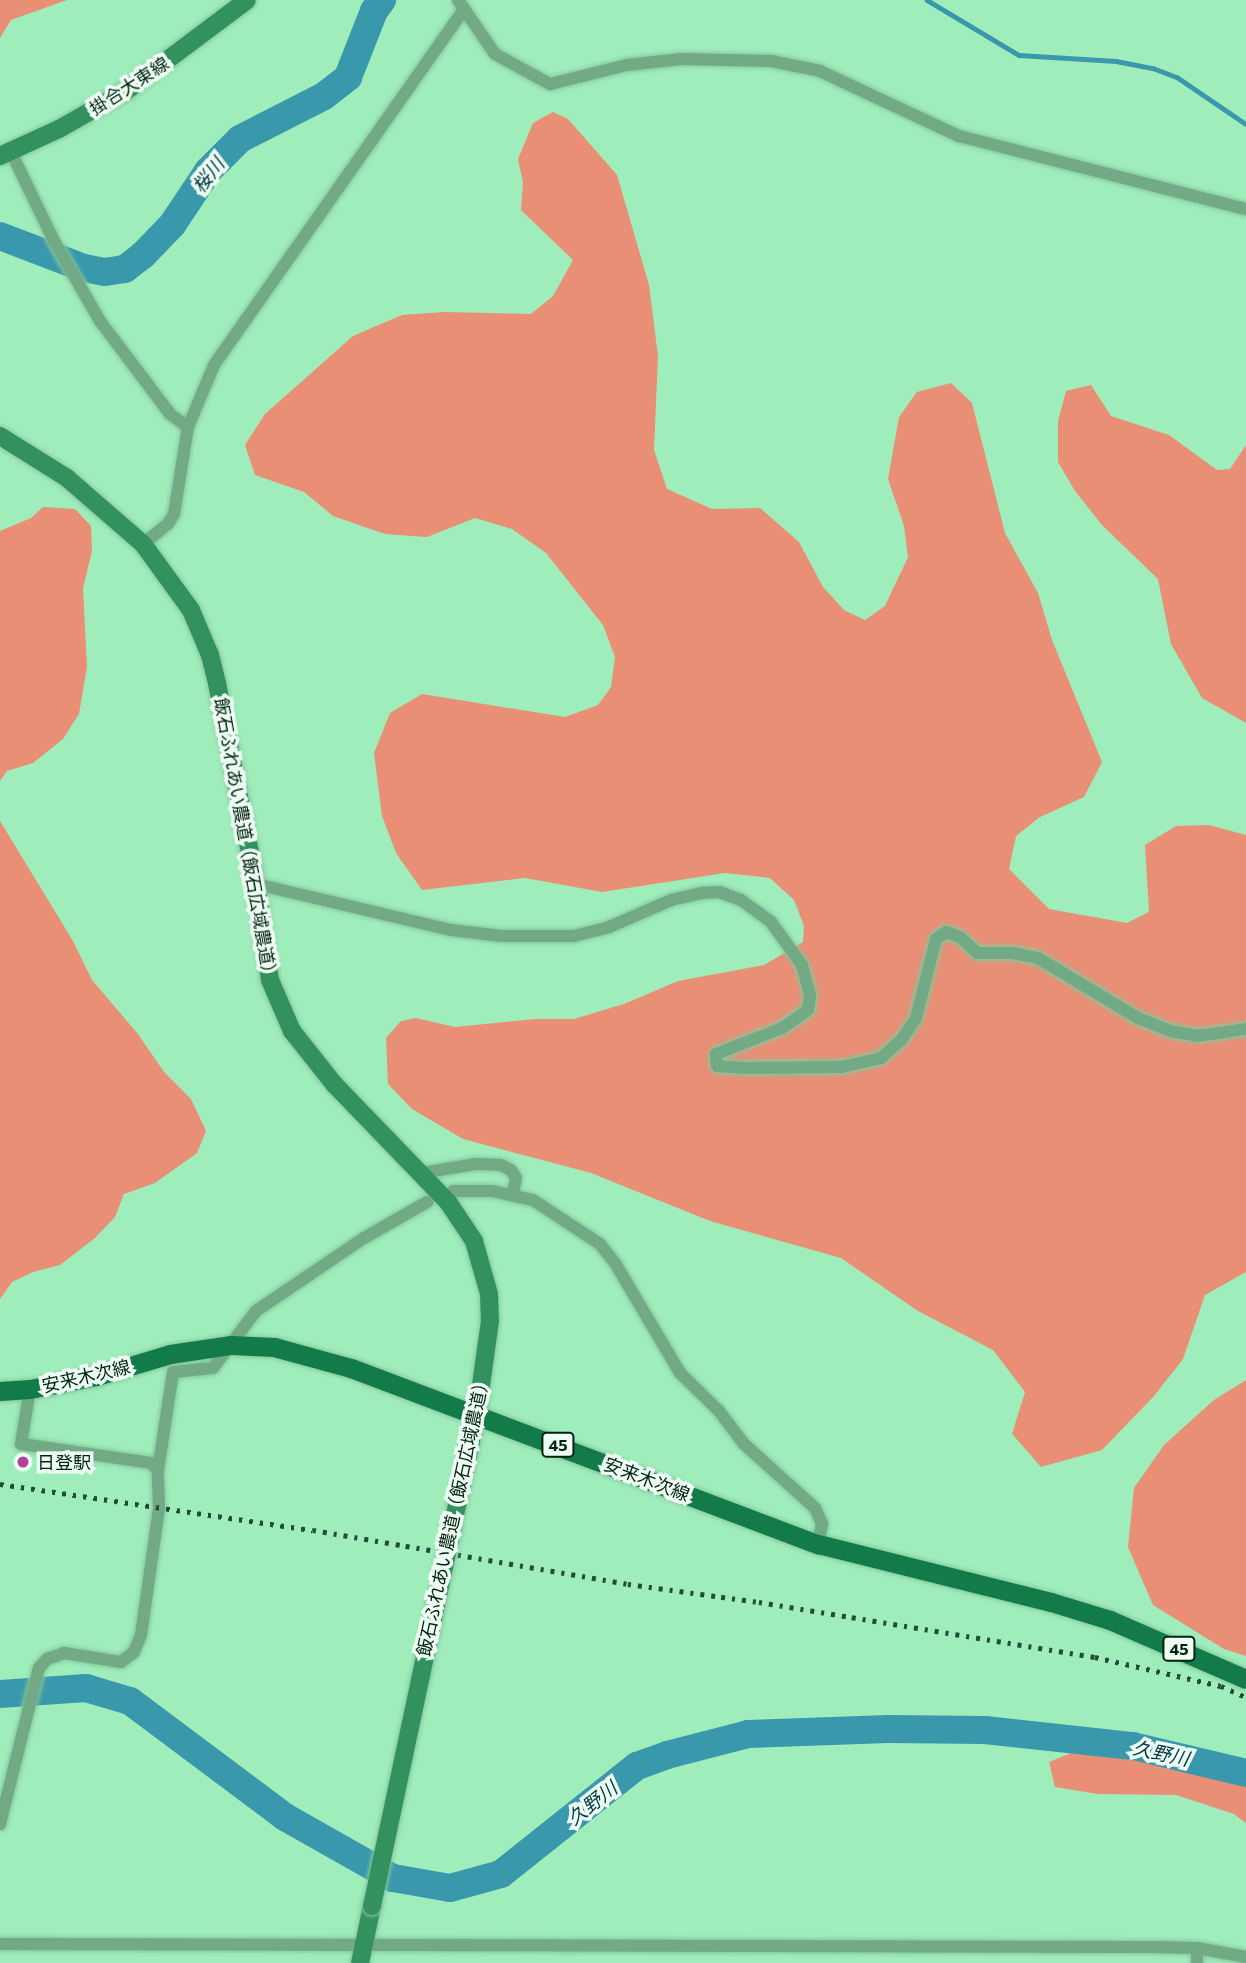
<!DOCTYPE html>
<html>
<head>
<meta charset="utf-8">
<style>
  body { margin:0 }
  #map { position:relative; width:1246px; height:1963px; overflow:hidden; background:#a0edbc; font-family:Commissioner,"Noto Sans JP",sans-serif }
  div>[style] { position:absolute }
  .forest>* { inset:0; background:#e88f76 }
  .stream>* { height:4.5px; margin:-2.25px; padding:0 2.25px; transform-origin:2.25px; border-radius:2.25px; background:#3a98ad }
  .river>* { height:28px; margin:-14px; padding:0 14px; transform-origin:14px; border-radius:14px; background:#3a98ad }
  .roads { filter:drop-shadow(0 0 2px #84c89d) drop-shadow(0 0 2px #84c89d) }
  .street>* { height:12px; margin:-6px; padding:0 6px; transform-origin:6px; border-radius:6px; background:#72aa86 }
  .secondary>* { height:18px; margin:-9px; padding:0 9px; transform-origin:9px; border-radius:9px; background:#32915e }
  .primary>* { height:19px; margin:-9.5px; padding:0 9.5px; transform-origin:9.5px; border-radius:9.5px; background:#127b49 }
  .rail>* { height:4.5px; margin-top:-2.25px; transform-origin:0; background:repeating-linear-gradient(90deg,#234c34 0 3.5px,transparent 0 10.5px) }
  .bridges { filter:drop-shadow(0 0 2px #84c89d) drop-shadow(0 0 2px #84c89d) }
  .secondary-bridge>* { height:18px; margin:-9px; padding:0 9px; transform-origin:9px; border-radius:9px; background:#32915e }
  .dots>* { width:19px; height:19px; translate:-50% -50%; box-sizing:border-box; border:4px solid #effef4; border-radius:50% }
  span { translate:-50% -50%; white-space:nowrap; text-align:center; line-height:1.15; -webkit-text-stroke:7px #effef4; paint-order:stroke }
  .shield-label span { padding:2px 5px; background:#effef4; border:2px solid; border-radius:5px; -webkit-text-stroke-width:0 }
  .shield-label { font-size:16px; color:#022210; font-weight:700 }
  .street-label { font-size:18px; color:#022210 }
  .poi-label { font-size:18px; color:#022210 }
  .left { translate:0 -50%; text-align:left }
  .water-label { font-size:19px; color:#003945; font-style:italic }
</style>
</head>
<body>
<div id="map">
  <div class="forest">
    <div style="clip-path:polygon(0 0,67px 0,11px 20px,0 38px)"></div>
    <div style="clip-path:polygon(553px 112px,568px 119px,617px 175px,649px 285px,658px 356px,654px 450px,667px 489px,712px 509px,760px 508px,799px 542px,823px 587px,844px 610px,865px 620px,885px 606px,908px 557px,904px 526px,888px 479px,899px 417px,917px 392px,951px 383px,972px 403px,1005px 533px,1038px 593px,1052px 640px,1102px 762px,1084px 797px,1040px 817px,1016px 836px,1009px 869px,1049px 909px,1127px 923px,1149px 912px,1145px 845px,1176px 826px,1209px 825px,1246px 835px,1246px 1272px,1205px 1295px,1183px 1359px,1154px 1396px,1102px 1450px,1041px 1467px,1012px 1434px,1025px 1392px,993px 1350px,918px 1311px,841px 1258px,710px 1221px,591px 1173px,463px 1139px,412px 1109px,388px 1084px,386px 1038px,401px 1021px,416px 1018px,455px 1027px,535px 1019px,574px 1019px,624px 1004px,678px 981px,764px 965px,803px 942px,804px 926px,794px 900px,770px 878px,725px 873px,602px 892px,525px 878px,422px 890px,396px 853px,382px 816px,374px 753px,390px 713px,422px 694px,565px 717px,598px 705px,611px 687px,615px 657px,603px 625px,546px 553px,512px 529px,475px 518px,427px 537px,385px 534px,333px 516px,304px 492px,255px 475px,245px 445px,265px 414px,353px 336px,402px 315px,444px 312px,531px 314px,553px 296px,573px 260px,521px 210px,523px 182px,518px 159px,533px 123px)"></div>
    <div style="clip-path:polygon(1091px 385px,1111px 416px,1169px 435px,1217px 470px,1230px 469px,1246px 445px,1246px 723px,1202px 698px,1171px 644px,1158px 579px,1102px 525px,1075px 491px,1058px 462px,1058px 421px,1066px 391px)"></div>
    <div style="clip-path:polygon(43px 507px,75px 509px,91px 526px,92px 551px,83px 588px,87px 667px,79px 714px,63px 739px,33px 763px,7px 771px,0 781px,0 531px,31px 518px)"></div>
    <div style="clip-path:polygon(0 821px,73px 941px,92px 980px,138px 1034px,164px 1072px,191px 1099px,206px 1131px,197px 1153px,155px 1183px,124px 1194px,115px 1217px,95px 1238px,60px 1265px,33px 1272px,12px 1282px,0 1299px)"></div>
    <div style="clip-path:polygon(1246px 1380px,1246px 1656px,1224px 1649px,1153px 1605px,1128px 1547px,1134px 1488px,1164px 1445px,1214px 1400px)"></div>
    <div style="clip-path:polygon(1071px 1753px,1157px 1760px,1246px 1787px,1246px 1823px,1234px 1814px,1176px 1795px,1098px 1794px,1055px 1787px,1049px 1762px)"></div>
  </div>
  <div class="stream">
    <div style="left:927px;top:0;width:107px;rotate:30.9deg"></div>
    <div style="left:1019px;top:55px;width:97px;rotate:3.5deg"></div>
    <div style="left:1116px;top:61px;width:38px;rotate:11deg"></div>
    <div style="left:1153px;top:68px;width:26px;rotate:21deg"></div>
    <div style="left:1177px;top:77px;width:83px;rotate:34.3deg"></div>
  </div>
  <div class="river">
    <div style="left:0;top:236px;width:90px;rotate:20.9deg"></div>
    <div style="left:84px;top:268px;width:21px;rotate:11deg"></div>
    <div style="left:105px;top:272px;width:20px;rotate:-9deg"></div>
    <div style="left:125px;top:269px;width:23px;rotate:-38deg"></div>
    <div style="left:143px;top:255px;width:42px;rotate:-46deg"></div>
    <div style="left:172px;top:225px;width:65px;rotate:-56.3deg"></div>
    <div style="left:208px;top:171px;width:45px;rotate:-45deg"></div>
    <div style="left:240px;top:139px;width:94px;rotate:-27.1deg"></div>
    <div style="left:324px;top:96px;width:31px;rotate:-38deg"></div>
    <div style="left:348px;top:77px;width:71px;rotate:-68.5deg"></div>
    <div style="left:374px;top:11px;width:14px;rotate:-54deg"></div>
    <div style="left:0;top:1694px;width:86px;rotate:-4deg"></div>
    <div style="left:86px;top:1688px;width:46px;rotate:16.5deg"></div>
    <div style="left:130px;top:1701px;width:194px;rotate:36.8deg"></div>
    <div style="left:285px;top:1817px;width:124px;rotate:29.5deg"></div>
    <div style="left:393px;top:1878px;width:58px;rotate:10deg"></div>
    <div style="left:450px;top:1888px;width:53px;rotate:-15.4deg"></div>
    <div style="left:501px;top:1874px;width:174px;rotate:-38.5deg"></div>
    <div style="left:637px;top:1766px;width:32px;rotate:-20deg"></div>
    <div style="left:667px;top:1755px;width:84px;rotate:-14.5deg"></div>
    <div style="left:748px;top:1734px;width:140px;rotate:-2deg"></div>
    <div style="left:888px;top:1729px;width:97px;rotate:0.6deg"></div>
    <div style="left:985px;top:1730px;width:149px;rotate:6.2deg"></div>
    <div style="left:1133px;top:1746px;width:116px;rotate:13.4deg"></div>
  </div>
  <div class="roads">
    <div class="street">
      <div style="left:458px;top:0;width:65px;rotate:55.6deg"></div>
      <div style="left:495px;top:54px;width:63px;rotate:28.6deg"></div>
      <div style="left:550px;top:84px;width:79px;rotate:-13.9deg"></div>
      <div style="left:627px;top:65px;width:55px;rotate:-6.2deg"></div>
      <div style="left:682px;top:59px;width:89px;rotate:1.3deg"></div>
      <div style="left:771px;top:61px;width:50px;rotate:11.5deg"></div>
      <div style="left:820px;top:71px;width:153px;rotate:25.1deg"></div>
      <div style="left:959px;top:136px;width:296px;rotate:14.3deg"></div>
      <div style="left:11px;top:152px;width:99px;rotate:64.2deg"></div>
      <div style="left:54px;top:241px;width:92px;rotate:60.1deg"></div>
      <div style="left:100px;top:321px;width:116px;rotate:53deg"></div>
      <div style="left:170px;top:414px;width:22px;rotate:36deg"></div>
      <div style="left:143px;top:544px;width:32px;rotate:-39deg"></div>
      <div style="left:168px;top:524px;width:12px;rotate:-59deg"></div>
      <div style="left:174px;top:514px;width:88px;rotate:-80.9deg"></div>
      <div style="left:188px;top:427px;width:67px;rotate:-67.2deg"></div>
      <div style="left:214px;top:365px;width:435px;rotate:-54.9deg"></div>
      <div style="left:256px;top:884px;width:200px;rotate:13.3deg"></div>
      <div style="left:451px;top:930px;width:51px;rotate:6.7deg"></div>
      <div style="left:502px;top:936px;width:72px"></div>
      <div style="left:574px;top:936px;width:36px;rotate:-14deg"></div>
      <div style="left:609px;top:927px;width:68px;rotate:-23.5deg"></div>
      <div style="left:671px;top:900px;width:32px;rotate:-13deg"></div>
      <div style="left:702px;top:893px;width:17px;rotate:-3deg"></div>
      <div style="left:719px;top:892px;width:23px;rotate:20deg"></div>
      <div style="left:741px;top:900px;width:37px;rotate:36deg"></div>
      <div style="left:771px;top:922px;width:53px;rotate:54.2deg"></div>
      <div style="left:802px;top:965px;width:31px;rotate:75deg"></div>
      <div style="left:810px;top:995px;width:15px;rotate:98deg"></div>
      <div style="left:808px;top:1010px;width:32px;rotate:145deg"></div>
      <div style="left:782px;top:1028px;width:71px;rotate:158.5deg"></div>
      <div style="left:716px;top:1054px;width:12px;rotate:85deg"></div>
      <div style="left:717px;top:1066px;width:27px;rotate:4deg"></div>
      <div style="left:744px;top:1068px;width:98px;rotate:-0.6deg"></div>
      <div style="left:842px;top:1067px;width:40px;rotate:-13deg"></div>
      <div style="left:881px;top:1058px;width:28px;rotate:-42deg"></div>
      <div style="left:902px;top:1039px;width:25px;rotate:-56deg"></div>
      <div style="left:916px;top:1018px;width:81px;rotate:-75.8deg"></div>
      <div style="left:936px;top:939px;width:12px;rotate:-35deg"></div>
      <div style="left:946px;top:932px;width:15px;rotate:20deg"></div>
      <div style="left:960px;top:937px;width:23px;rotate:43deg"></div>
      <div style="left:977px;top:953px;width:35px"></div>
      <div style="left:1012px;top:953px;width:26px;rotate:11deg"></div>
      <div style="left:1038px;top:958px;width:117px;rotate:31deg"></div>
      <div style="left:1138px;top:1018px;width:35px;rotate:22deg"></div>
      <div style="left:1170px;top:1031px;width:27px;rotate:10deg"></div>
      <div style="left:1197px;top:1036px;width:49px;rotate:-8.1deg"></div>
      <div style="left:422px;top:1173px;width:55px;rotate:-9.5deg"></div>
      <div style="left:476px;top:1164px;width:25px;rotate:2deg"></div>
      <div style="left:501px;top:1165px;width:11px;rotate:27deg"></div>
      <div style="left:511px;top:1170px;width:9px;rotate:58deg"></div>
      <div style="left:516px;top:1178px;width:16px;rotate:101deg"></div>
      <div style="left:453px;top:1191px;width:39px"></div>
      <div style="left:492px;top:1191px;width:42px;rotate:12.4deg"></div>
      <div style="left:533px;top:1200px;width:80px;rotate:33.3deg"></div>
      <div style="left:600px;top:1244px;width:24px;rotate:52deg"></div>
      <div style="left:615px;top:1263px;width:128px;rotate:59.4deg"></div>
      <div style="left:680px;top:1373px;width:54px;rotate:44.3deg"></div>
      <div style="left:719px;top:1411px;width:40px;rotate:53deg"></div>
      <div style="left:743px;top:1443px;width:97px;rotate:42.1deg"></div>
      <div style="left:815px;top:1508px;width:17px;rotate:66deg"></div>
      <div style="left:822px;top:1524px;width:20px;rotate:101deg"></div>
      <div style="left:30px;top:1389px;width:56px;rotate:99.3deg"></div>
      <div style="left:21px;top:1444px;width:131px;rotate:8.3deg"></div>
      <div style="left:151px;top:1463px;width:10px;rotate:45deg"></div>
      <div style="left:0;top:1824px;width:161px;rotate:-76deg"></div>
      <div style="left:39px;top:1668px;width:12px;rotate:-48deg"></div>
      <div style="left:47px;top:1659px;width:18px;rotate:-19deg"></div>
      <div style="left:64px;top:1653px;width:58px;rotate:9deg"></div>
      <div style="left:121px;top:1662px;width:16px;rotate:-38deg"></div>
      <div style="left:134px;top:1652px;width:18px;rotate:-68deg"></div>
      <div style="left:141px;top:1635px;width:128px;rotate:-81.9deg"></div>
      <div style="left:159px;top:1508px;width:38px;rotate:-92deg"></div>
      <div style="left:158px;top:1470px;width:99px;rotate:-81.3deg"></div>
      <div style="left:173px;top:1372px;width:40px;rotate:-5.7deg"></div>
      <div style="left:213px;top:1368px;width:71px;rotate:-53deg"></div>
      <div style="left:256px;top:1311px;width:130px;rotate:-34.1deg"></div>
      <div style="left:364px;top:1238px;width:73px;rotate:-29.7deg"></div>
      <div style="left:0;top:1944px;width:1151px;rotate:0.15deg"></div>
      <div style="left:1151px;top:1947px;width:46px;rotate:1.2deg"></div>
      <div style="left:1197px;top:1948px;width:50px;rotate:10.4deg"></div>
      <div style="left:1197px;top:1948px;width:15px;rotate:90deg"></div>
    </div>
    <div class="secondary">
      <div style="left:0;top:156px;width:65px;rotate:-24.6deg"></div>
      <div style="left:59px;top:129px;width:77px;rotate:-29.6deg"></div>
      <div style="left:126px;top:91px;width:151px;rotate:-36.9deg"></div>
      <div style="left:0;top:436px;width:79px;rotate:32.1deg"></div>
      <div style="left:67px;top:478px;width:101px;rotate:41deg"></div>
      <div style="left:143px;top:544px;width:82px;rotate:54deg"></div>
      <div style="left:191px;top:610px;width:49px;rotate:67.1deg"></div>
      <div style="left:210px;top:655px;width:29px;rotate:76deg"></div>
      <div style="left:217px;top:683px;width:205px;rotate:79deg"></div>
      <div style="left:256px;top:884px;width:97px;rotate:81.7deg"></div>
      <div style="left:270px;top:980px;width:56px;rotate:66.7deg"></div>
      <div style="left:292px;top:1031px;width:68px;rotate:51.6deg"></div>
      <div style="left:334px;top:1084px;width:164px;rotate:46deg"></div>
      <div style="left:448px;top:1202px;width:47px;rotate:56.3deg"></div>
      <div style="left:474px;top:1241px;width:55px;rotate:74.2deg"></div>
      <div style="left:489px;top:1294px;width:27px;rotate:88deg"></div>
      <div style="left:490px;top:1321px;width:93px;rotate:98deg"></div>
      <div style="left:477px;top:1413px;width:119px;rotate:102.2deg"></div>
      <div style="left:360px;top:1963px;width:58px;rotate:-78.1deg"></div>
    </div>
    <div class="primary">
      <div style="left:0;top:1391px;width:30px;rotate:-4deg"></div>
      <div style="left:30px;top:1389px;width:68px;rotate:-11deg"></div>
      <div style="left:97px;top:1376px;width:76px;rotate:-16.8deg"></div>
      <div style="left:170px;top:1354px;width:62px;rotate:-8.4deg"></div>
      <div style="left:231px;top:1345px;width:43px;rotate:2.7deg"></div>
      <div style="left:274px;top:1347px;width:80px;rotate:15.3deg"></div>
      <div style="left:351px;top:1368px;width:499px;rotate:20.7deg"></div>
      <div style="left:818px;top:1544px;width:240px;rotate:14deg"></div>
      <div style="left:1051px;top:1602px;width:62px;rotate:17deg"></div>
      <div style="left:1110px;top:1620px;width:148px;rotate:23.5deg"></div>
    </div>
  </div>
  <div class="rail">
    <div style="left:0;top:1484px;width:316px;rotate:8.4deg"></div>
    <div style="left:313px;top:1530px;width:320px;rotate:9.7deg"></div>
    <div style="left:628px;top:1584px;width:132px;rotate:7.8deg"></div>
    <div style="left:759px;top:1602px;width:340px;rotate:9.3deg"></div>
    <div style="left:1095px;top:1657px;width:129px;rotate:13deg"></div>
    <div style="left:1221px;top:1686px;width:27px;rotate:24deg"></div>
  </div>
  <div class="bridges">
    <div class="secondary-bridge">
      <div style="left:372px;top:1906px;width:385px;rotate:-78deg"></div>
    </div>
  </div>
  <div class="dots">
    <div style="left:23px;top:1462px;background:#b2419d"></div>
  </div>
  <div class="shield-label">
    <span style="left:558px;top:1445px">45</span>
    <span style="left:1179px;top:1649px">45</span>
  </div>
  <div class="street-label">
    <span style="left:129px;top:86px;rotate:-33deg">掛合大東線</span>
    <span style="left:246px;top:840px;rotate:80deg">飯石ふれあい農道（飯石広域農道）</span>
    <span style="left:86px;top:1376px;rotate:-13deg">安来木次線</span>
    <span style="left:647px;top:1479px;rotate:21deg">安来木次線</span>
    <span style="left:453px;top:1515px;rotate:-78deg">飯石ふれあい農道（飯石広域農道）</span>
  </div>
  <div class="poi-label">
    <span class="left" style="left:37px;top:1462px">日登駅</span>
  </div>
  <div class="water-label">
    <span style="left:208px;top:175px;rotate:-52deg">桜川</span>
    <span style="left:1161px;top:1753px;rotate:12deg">久野川</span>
    <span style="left:592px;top:1803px;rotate:-38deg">久野川</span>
  </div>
</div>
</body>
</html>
